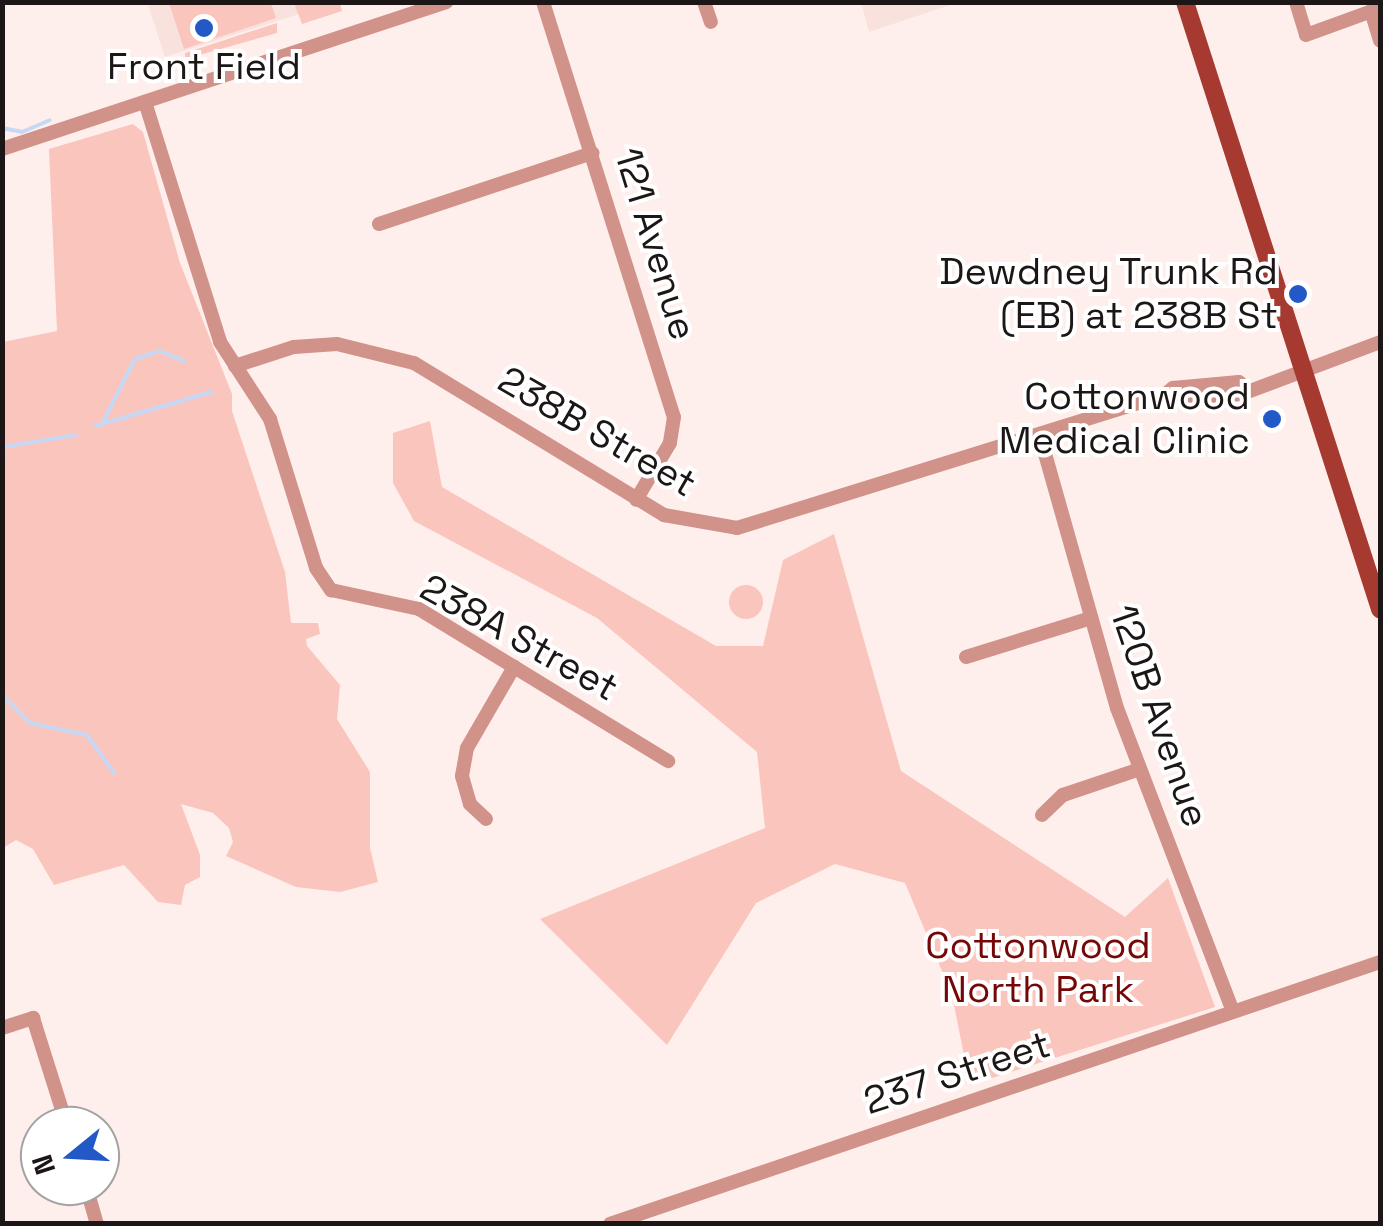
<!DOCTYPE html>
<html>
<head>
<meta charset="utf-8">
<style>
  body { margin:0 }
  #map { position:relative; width:1383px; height:1226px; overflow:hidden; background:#feefec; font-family:"Space Grotesk",sans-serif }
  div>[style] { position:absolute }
  .built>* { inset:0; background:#f9e1dd }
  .green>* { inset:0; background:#fac5bd }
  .round { border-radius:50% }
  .stream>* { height:4px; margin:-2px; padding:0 2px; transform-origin:2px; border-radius:2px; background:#c7d7f4 }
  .minor>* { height:14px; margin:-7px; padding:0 7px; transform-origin:7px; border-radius:7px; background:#d09289 }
  .major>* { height:18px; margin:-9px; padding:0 9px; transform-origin:9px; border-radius:9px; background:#a63a30 }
  .dots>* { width:28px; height:28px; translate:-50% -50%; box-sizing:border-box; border:5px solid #fff; border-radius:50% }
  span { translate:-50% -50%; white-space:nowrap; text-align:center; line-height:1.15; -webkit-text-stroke:8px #fff; paint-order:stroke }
  .poi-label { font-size:38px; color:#1c1716 }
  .right { translate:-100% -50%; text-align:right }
  .street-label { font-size:38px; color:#1c1716 }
  .park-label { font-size:38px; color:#750807 }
  .frame { position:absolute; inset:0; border:5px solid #1c1716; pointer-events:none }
  .north { position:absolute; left:20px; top:1106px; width:100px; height:100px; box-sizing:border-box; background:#fff; border:2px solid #a4a2a2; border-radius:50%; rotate:252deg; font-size:28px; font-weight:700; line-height:40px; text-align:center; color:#1c1716 }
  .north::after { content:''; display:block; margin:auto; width:35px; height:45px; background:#2259c6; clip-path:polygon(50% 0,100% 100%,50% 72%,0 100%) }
</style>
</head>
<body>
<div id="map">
  <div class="built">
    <div style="clip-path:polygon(147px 2px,333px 3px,165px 57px)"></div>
    <div style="clip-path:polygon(861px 2px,956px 2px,956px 3px,869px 32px)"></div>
  </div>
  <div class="green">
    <div style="clip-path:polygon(169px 3px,271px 3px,276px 18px,184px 49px)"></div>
    <div style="clip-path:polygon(294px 3px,340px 3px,342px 11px,302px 24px)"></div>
    <div style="clip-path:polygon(277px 23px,277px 33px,185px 59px,185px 53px)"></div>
    <div style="clip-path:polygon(133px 124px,143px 132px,180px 263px,232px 394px,232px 411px,285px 572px,291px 623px,318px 623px,320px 634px,306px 639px,307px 646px,340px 685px,337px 719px,370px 772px,370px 848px,378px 882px,340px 892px,296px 887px,226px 856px,233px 842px,229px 828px,213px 813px,181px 804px,200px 855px,200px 877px,185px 885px,181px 905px,158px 902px,124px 865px,54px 885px,33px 849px,16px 840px,3px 848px,3px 342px,57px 331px,49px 149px)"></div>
    <div style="clip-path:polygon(430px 421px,442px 487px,716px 646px,763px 646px,783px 560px,834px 534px,901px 771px,1125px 917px,1168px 878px,1215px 1007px,970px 1085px,952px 995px,905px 883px,835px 864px,756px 903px,667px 1045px,540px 919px,765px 828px,757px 752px,597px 618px,414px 521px,393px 483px,393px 433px)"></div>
    <div class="round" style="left:729px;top:585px;width:34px;height:34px"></div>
  </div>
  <div class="stream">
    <div style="left:2px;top:128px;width:20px;rotate:11deg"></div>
    <div style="left:22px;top:132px;width:30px;rotate:-23deg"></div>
    <div style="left:102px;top:424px;width:73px;rotate:-63.1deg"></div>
    <div style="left:135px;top:359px;width:26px;rotate:-18deg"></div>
    <div style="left:160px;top:351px;width:26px;rotate:23deg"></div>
    <div style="left:95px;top:426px;width:121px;rotate:-16.3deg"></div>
    <div style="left:2px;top:447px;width:75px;rotate:-9.2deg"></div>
    <div style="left:2px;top:695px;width:40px;rotate:45deg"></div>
    <div style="left:30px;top:723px;width:58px;rotate:11.9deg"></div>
    <div style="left:87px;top:735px;width:47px;rotate:54.6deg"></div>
  </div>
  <div class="minor">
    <div style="left:543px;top:2px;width:435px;rotate:72.5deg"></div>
    <div style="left:674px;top:417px;width:26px;rotate:99deg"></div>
    <div style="left:670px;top:443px;width:66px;rotate:120.8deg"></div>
    <div style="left:704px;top:2px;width:21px;rotate:71deg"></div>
    <div style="left:1296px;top:2px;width:34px;rotate:73deg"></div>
    <div style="left:1306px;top:35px;width:79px;rotate:-20deg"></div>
    <div style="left:1371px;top:11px;width:31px;rotate:73deg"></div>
    <div style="left:145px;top:102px;width:251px;rotate:72.6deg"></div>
    <div style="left:220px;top:342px;width:92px;rotate:57deg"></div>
    <div style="left:270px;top:419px;width:156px;rotate:72.8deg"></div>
    <div style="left:316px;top:568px;width:27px;rotate:56deg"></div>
    <div style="left:331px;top:590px;width:90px;rotate:12.2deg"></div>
    <div style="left:419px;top:609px;width:292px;rotate:31.4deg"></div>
    <div style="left:2px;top:149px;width:468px;rotate:-18.3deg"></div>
    <div style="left:379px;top:224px;width:225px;rotate:-18.4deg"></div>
    <div style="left:235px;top:366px;width:62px;rotate:-17.9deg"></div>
    <div style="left:294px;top:347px;width:43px;rotate:-4deg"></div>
    <div style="left:337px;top:344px;width:79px;rotate:13.9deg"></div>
    <div style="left:414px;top:363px;width:293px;rotate:31.3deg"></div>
    <div style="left:664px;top:515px;width:74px;rotate:10.1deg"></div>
    <div style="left:737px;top:528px;width:420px;rotate:-17.3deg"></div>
    <div style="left:1138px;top:403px;width:104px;rotate:-4.9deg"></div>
    <div style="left:1242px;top:394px;width:147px;rotate:-20.6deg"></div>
    <div style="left:1161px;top:398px;width:16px;rotate:-40deg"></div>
    <div style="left:1173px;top:388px;width:66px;rotate:-5.2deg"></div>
    <div style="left:1239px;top:382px;width:9px;rotate:41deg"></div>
    <div style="left:1040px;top:436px;width:283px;rotate:74.2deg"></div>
    <div style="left:1117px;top:708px;width:325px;rotate:69.1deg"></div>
    <div style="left:966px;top:657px;width:131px;rotate:-17.3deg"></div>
    <div style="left:1042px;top:815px;width:29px;rotate:-44deg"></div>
    <div style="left:1063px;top:795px;width:81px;rotate:-18.7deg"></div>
    <div style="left:486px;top:819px;width:22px;rotate:-137deg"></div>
    <div style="left:470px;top:804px;width:29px;rotate:-106deg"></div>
    <div style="left:462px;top:776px;width:28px;rotate:-80deg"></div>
    <div style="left:467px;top:748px;width:94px;rotate:-59.9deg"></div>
    <div style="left:2px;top:1028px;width:33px;rotate:-18deg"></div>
    <div style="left:33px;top:1018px;width:113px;rotate:72.5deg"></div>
    <div style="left:86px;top:1186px;width:40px;rotate:74deg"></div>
    <div style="left:610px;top:1224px;width:813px;rotate:-18.79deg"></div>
  </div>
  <div class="major">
    <div style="left:1185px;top:2px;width:638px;rotate:72.19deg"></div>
  </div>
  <div class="dots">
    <div style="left:204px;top:28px;background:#2259c6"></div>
    <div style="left:1298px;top:294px;background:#2259c6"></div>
    <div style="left:1272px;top:419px;background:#2259c6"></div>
  </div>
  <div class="poi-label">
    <span style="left:204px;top:67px">Front Field</span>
    <span class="right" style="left:1278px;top:294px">Dewdney Trunk Rd<br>(EB) at 238B St</span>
    <span class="right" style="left:1250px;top:419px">Cottonwood<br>Medical Clinic</span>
  </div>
  <div class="street-label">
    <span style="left:655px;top:244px;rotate:73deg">121 Avenue</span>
    <span style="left:597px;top:432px;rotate:30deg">238B Street</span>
    <span style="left:519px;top:638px;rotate:29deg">238A Street</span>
    <span style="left:1159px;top:716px;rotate:71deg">120B Avenue</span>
    <span style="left:957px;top:1073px;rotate:-18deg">237 Street</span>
  </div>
  <div class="park-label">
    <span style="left:1038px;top:968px">Cottonwood<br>North Park</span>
  </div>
  <div class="frame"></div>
  <div class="north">N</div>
</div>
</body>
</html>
